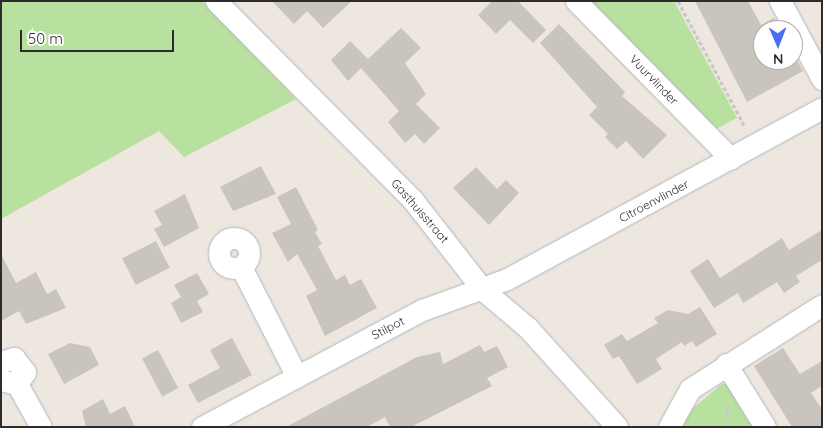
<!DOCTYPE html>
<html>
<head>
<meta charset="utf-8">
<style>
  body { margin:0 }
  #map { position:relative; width:823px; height:428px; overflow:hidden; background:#ede7df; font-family:Quicksand,sans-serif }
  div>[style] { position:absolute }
  .green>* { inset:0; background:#b8e09f }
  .building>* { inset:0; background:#c9c5be; transform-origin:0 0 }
  .path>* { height:3px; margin-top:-1.5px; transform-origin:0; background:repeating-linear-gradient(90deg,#c8c8c8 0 4px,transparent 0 6.5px) }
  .roads { filter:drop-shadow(0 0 1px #b3b6bf) drop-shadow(0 0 1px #b3b6bf) }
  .minor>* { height:21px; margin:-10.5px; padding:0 10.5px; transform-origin:10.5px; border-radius:10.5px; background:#fff }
  .minor>.ring { margin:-10.5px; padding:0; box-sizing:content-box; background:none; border:21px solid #fff; border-radius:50% }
  span { translate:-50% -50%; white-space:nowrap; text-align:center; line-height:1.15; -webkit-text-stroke:5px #fff; paint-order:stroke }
  .street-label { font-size:12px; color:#2c2c2c }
  .frame { position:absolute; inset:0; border:2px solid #2c2c2c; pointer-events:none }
  .north { position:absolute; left:753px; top:20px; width:50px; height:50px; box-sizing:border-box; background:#fff; border:1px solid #ababab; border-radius:50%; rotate:179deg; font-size:14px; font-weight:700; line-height:20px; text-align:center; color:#2c2c2c }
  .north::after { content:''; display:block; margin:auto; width:18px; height:22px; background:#496ff1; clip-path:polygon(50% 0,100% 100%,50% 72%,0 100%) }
  .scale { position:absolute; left:20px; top:30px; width:154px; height:22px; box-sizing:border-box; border:2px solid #2c2c2c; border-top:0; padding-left:6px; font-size:15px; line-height:18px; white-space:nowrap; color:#2c2c2c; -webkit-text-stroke:4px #fff; paint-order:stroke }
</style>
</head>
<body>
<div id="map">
  <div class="green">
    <div style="clip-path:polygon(1px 1px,202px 1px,296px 99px,184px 157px,159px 131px,1px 219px)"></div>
    <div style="clip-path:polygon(590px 1px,674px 1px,737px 118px,714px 130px)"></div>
    <div style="clip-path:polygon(722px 384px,730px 384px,755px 427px,679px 427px,686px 414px)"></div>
  </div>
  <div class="building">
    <div style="clip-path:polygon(272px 1px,352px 1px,323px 28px,307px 11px,294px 24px)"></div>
    <div style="clip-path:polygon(492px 1px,518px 1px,546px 30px,533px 43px,510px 20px,496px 34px,478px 15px)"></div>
    <div style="clip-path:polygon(695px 1px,748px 1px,761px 25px,774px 18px,781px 30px,763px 30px,763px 60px,793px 60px,793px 52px,803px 71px,747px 102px)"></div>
    <div style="clip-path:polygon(559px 24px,625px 92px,622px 96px,667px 135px,643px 159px,626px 141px,617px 149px,605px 137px,608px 134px,589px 115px,597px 107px,540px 43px)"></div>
    <div style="clip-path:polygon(401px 28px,421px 48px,405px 63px,426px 94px,416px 104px,440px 128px,424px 144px,415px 134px,405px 143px,388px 122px,399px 111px,361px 68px,348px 81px,331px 60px,350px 41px,368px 59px)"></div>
    <div style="clip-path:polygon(261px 166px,276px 194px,233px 211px,220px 187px)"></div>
    <div style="clip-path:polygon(476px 167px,497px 189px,506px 180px,519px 193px,489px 225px,453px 188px)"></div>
    <div style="clip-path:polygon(296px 187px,318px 230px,315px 232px,322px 244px,318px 246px,336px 280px,345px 275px,350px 285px,361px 279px,377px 308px,325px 336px,306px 296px,317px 290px,297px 254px,288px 262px,272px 233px,291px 224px,277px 197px)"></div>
    <div style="clip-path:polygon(185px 194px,199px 228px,164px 247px,154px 229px,162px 225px,154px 211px)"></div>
    <div style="clip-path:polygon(822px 230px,822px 260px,796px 276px,800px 282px,784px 293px,777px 282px,743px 303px,738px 293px,714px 308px,690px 271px,708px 259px,720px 278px,782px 238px,789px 250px)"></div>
    <div style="left:156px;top:241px;width:30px;height:38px;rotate:63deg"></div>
    <div style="clip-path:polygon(1px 254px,16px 283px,36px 272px,47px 294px,56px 289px,66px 308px,26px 324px,19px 311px,1px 321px)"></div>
    <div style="clip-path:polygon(197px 273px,209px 294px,197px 301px,203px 312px,181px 323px,171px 303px,181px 297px,174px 285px)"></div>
    <div style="clip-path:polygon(700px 307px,717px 334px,696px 347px,692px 341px,684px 346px,682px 342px,656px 359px,662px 369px,637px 384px,619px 356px,613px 359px,604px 345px,622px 334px,627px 341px,658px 323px,654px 318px,668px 310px,688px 314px)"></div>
    <div style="clip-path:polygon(232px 338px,252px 375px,198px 403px,188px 385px,220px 368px,210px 350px)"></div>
    <div style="clip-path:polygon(70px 343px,90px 347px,99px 365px,64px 384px,48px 354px)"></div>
    <div style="clip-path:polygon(480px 345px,484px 352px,497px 346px,508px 367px,487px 378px,492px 386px,411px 427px,390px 427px,385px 417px,367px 427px,286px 427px,417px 357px,440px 352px,443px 364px)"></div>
    <div style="clip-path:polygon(783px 348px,800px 374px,822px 361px,822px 386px,811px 393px,822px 409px,822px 427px,792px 427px,754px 366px)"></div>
    <div style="left:158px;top:350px;width:43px;height:18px;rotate:62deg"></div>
    <div style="clip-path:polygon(103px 399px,110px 414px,125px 406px,135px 427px,86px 427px,82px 411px)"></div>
  </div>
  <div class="path">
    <div style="left:678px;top:1px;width:143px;rotate:62deg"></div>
    <div style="left:727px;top:405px;width:22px;rotate:87deg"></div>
  </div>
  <div class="roads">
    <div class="minor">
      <div style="left:216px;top:1px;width:279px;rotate:45.3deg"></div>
      <div style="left:412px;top:199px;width:115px;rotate:52deg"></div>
      <div style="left:483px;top:290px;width:59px;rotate:40.2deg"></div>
      <div style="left:528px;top:328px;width:133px;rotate:48deg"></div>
      <div style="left:576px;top:1px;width:221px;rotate:45.5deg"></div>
      <div style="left:780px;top:1px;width:89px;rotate:61.7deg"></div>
      <div class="ring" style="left:219px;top:238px;width:9px;height:9px"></div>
      <div style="left:241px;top:267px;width:123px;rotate:63deg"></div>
      <div style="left:1px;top:362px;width:14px;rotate:-17deg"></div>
      <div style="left:14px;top:358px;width:18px;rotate:52deg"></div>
      <div style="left:25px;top:372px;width:14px;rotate:124deg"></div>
      <div style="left:17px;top:384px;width:16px;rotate:-166deg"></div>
      <div style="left:726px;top:364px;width:74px;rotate:58.2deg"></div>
      <div style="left:17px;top:384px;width:49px;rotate:60.8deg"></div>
      <div style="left:202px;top:427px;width:249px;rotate:-28deg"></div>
      <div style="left:422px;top:310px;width:90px;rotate:-20deg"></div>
      <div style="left:507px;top:279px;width:358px;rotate:-28.5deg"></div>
      <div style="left:669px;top:427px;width:43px;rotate:-61.1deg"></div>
      <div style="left:690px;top:389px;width:156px;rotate:-32.5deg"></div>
    </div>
  </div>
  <div class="street-label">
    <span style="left:654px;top:80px;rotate:46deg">Vuurvlinder</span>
    <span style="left:654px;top:201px;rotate:-28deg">Citroenvlinder</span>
    <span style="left:420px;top:211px;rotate:49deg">Gasthuisstraat</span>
    <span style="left:388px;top:328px;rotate:-28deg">Stilpot</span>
  </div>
  <div class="frame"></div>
  <div class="north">N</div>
  <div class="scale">50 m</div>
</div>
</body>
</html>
